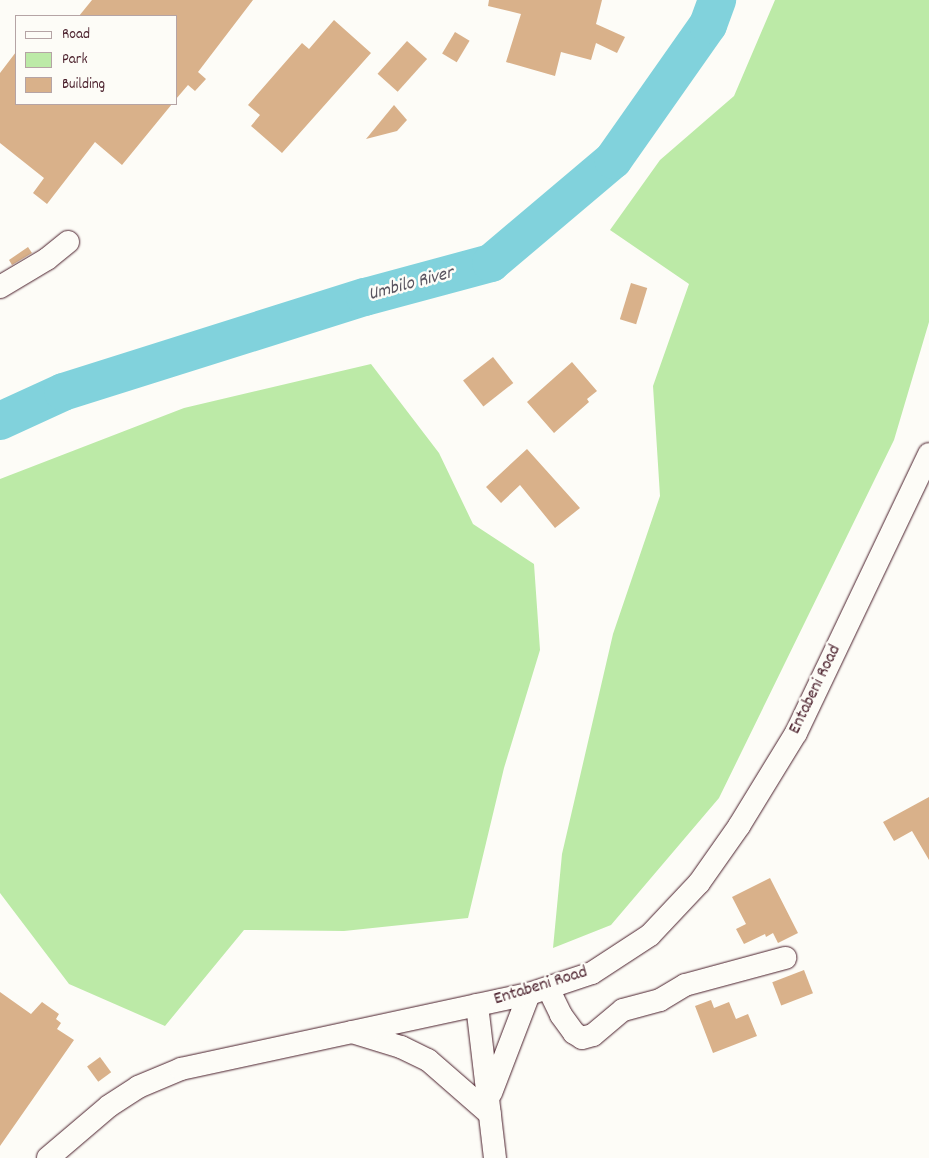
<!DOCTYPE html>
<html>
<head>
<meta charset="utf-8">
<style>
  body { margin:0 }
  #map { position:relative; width:929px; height:1158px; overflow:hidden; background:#fdfcf7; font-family:Dekko,sans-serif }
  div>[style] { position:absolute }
  .green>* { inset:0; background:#bceaa7 }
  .river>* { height:38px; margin:-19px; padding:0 19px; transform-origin:19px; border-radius:19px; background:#81d2dc }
  .building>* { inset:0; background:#d9b18a; transform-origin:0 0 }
  .roads { filter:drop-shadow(0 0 1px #4a1f2b) drop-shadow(0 0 1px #4a1f2b) }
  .minor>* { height:22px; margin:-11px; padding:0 11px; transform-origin:11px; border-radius:11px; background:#fdfcf7 }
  span { translate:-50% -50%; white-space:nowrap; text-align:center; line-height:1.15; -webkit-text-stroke:5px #fdfcf7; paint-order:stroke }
  .street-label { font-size:18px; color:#4a1f2b }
  .water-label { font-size:19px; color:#5a5560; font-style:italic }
  .legend { position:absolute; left:15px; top:15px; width:162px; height:90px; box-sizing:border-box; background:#fdfcf7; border:1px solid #b5a4a5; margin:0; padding:6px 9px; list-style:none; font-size:15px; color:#4a1f2b }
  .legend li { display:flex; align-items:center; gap:10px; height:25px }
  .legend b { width:25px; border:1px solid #b5a4a5 }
</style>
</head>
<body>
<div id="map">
  <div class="green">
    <div style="clip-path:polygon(775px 0,929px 0,929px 322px,894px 440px,719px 798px,611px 925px,553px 948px,562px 854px,613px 634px,660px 496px,653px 386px,689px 284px,610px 230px,660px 160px,734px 96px)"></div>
    <div style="clip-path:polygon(371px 364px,439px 453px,473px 524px,534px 564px,540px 650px,504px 768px,468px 918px,344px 931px,244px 930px,165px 1026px,69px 984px,0 893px,0 479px,184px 408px)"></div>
  </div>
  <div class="river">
    <div style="left:0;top:421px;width:69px;rotate:-24.7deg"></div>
    <div style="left:63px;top:392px;width:317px;rotate:-17.5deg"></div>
    <div style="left:365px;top:297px;width:131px;rotate:-15.1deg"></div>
    <div style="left:491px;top:263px;width:160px;rotate:-40.2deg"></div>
    <div style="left:613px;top:160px;width:165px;rotate:-54.9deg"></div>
    <div style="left:708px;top:25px;width:27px;rotate:-70deg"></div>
  </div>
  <div class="building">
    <div style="clip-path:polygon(92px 0,253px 0,198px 72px,206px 79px,195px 91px,188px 85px,176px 99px,176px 16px,79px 16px)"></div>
    <div style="clip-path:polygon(489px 0,602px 0,596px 24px,625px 37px,617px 53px,596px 43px,591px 60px,561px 52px,555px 76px,506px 62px,521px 14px,488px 6px)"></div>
    <div style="clip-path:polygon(334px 20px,371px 53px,282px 153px,251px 126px,260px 115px,248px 105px,302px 43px,309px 49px)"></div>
    <div style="left:455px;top:32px;width:17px;height:25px;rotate:31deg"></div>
    <div style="left:407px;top:41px;width:27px;height:44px;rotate:42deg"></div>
    <div style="clip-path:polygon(16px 52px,16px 104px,172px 104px,122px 165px,95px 142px,47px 204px,33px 193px,44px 178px,0 143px,0 73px)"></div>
    <div style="clip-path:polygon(394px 105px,407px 120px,397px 131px,366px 139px)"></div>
    <div style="clip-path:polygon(28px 247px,32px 253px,12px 265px,9px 260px)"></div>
    <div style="left:631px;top:283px;width:17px;height:38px;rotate:17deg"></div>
    <div style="left:493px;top:357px;width:33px;height:38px;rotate:52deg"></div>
    <div style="clip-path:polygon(572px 362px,597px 391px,587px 399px,589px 402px,554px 433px,527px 402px)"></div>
    <div style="clip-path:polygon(527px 449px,580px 508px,555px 528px,520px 485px,501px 503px,486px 487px)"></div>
    <div style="clip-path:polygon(929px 797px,929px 860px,912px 831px,894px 841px,883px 822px)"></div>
    <div style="clip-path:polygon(770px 878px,798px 933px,778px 943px,773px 933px,766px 937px,765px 934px,744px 944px,736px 929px,746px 924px,732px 897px)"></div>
    <div style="left:804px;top:970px;width:25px;height:34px;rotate:69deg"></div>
    <div style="clip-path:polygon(0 992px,31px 1014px,42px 1002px,59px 1014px,56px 1019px,61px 1023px,57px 1029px,74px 1040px,0 1146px)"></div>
    <div style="clip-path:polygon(711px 1000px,714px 1008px,729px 1002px,736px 1019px,748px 1014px,757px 1036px,713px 1053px,695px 1006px)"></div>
    <div style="left:100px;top:1057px;width:19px;height:16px;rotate:54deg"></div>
  </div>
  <div class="roads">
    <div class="minor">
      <div style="left:0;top:287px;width:55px;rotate:-30.8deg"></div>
      <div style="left:47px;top:259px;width:27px;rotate:-39deg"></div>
      <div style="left:548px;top:988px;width:30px;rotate:64deg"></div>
      <div style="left:561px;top:1015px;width:22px;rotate:54deg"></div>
      <div style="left:574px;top:1033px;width:9px;rotate:32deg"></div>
      <div style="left:582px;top:1038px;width:11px;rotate:-15deg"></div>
      <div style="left:593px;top:1035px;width:39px;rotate:-40deg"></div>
      <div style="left:623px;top:1010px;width:38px;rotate:-15deg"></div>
      <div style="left:660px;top:1000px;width:29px;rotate:-31deg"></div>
      <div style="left:685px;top:985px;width:104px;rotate:-15.1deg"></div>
      <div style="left:477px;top:1005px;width:154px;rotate:83.3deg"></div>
      <div style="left:352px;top:1032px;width:51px;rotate:17deg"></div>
      <div style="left:401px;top:1047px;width:30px;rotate:26deg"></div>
      <div style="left:428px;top:1060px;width:82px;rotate:41.1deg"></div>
      <div style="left:491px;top:1093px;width:106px;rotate:-69deg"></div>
      <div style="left:48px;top:1158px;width:80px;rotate:-40.4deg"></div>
      <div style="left:109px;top:1106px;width:35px;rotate:-33deg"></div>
      <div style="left:138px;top:1087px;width:47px;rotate:-22.7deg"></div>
      <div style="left:181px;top:1069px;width:356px;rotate:-12.2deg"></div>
      <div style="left:529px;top:994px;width:66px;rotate:-18.4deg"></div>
      <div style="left:592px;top:973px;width:69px;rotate:-33.2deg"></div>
      <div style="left:650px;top:935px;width:71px;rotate:-46.7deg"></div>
      <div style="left:699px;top:883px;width:70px;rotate:-54.9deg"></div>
      <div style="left:739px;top:826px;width:109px;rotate:-58.5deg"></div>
      <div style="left:796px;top:733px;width:309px;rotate:-64.5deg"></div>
    </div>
  </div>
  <div class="street-label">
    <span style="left:816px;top:690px;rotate:-64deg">Entabeni Road</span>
    <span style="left:541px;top:987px;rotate:-17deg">Entabeni Road</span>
  </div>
  <div class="water-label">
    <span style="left:411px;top:285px;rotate:-15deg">Umbilo River</span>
  </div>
  <ul class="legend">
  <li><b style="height:6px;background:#fdfcf7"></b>Road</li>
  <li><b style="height:14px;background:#bceaa7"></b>Park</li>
  <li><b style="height:14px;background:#d9b18a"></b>Building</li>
  </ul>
</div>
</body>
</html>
